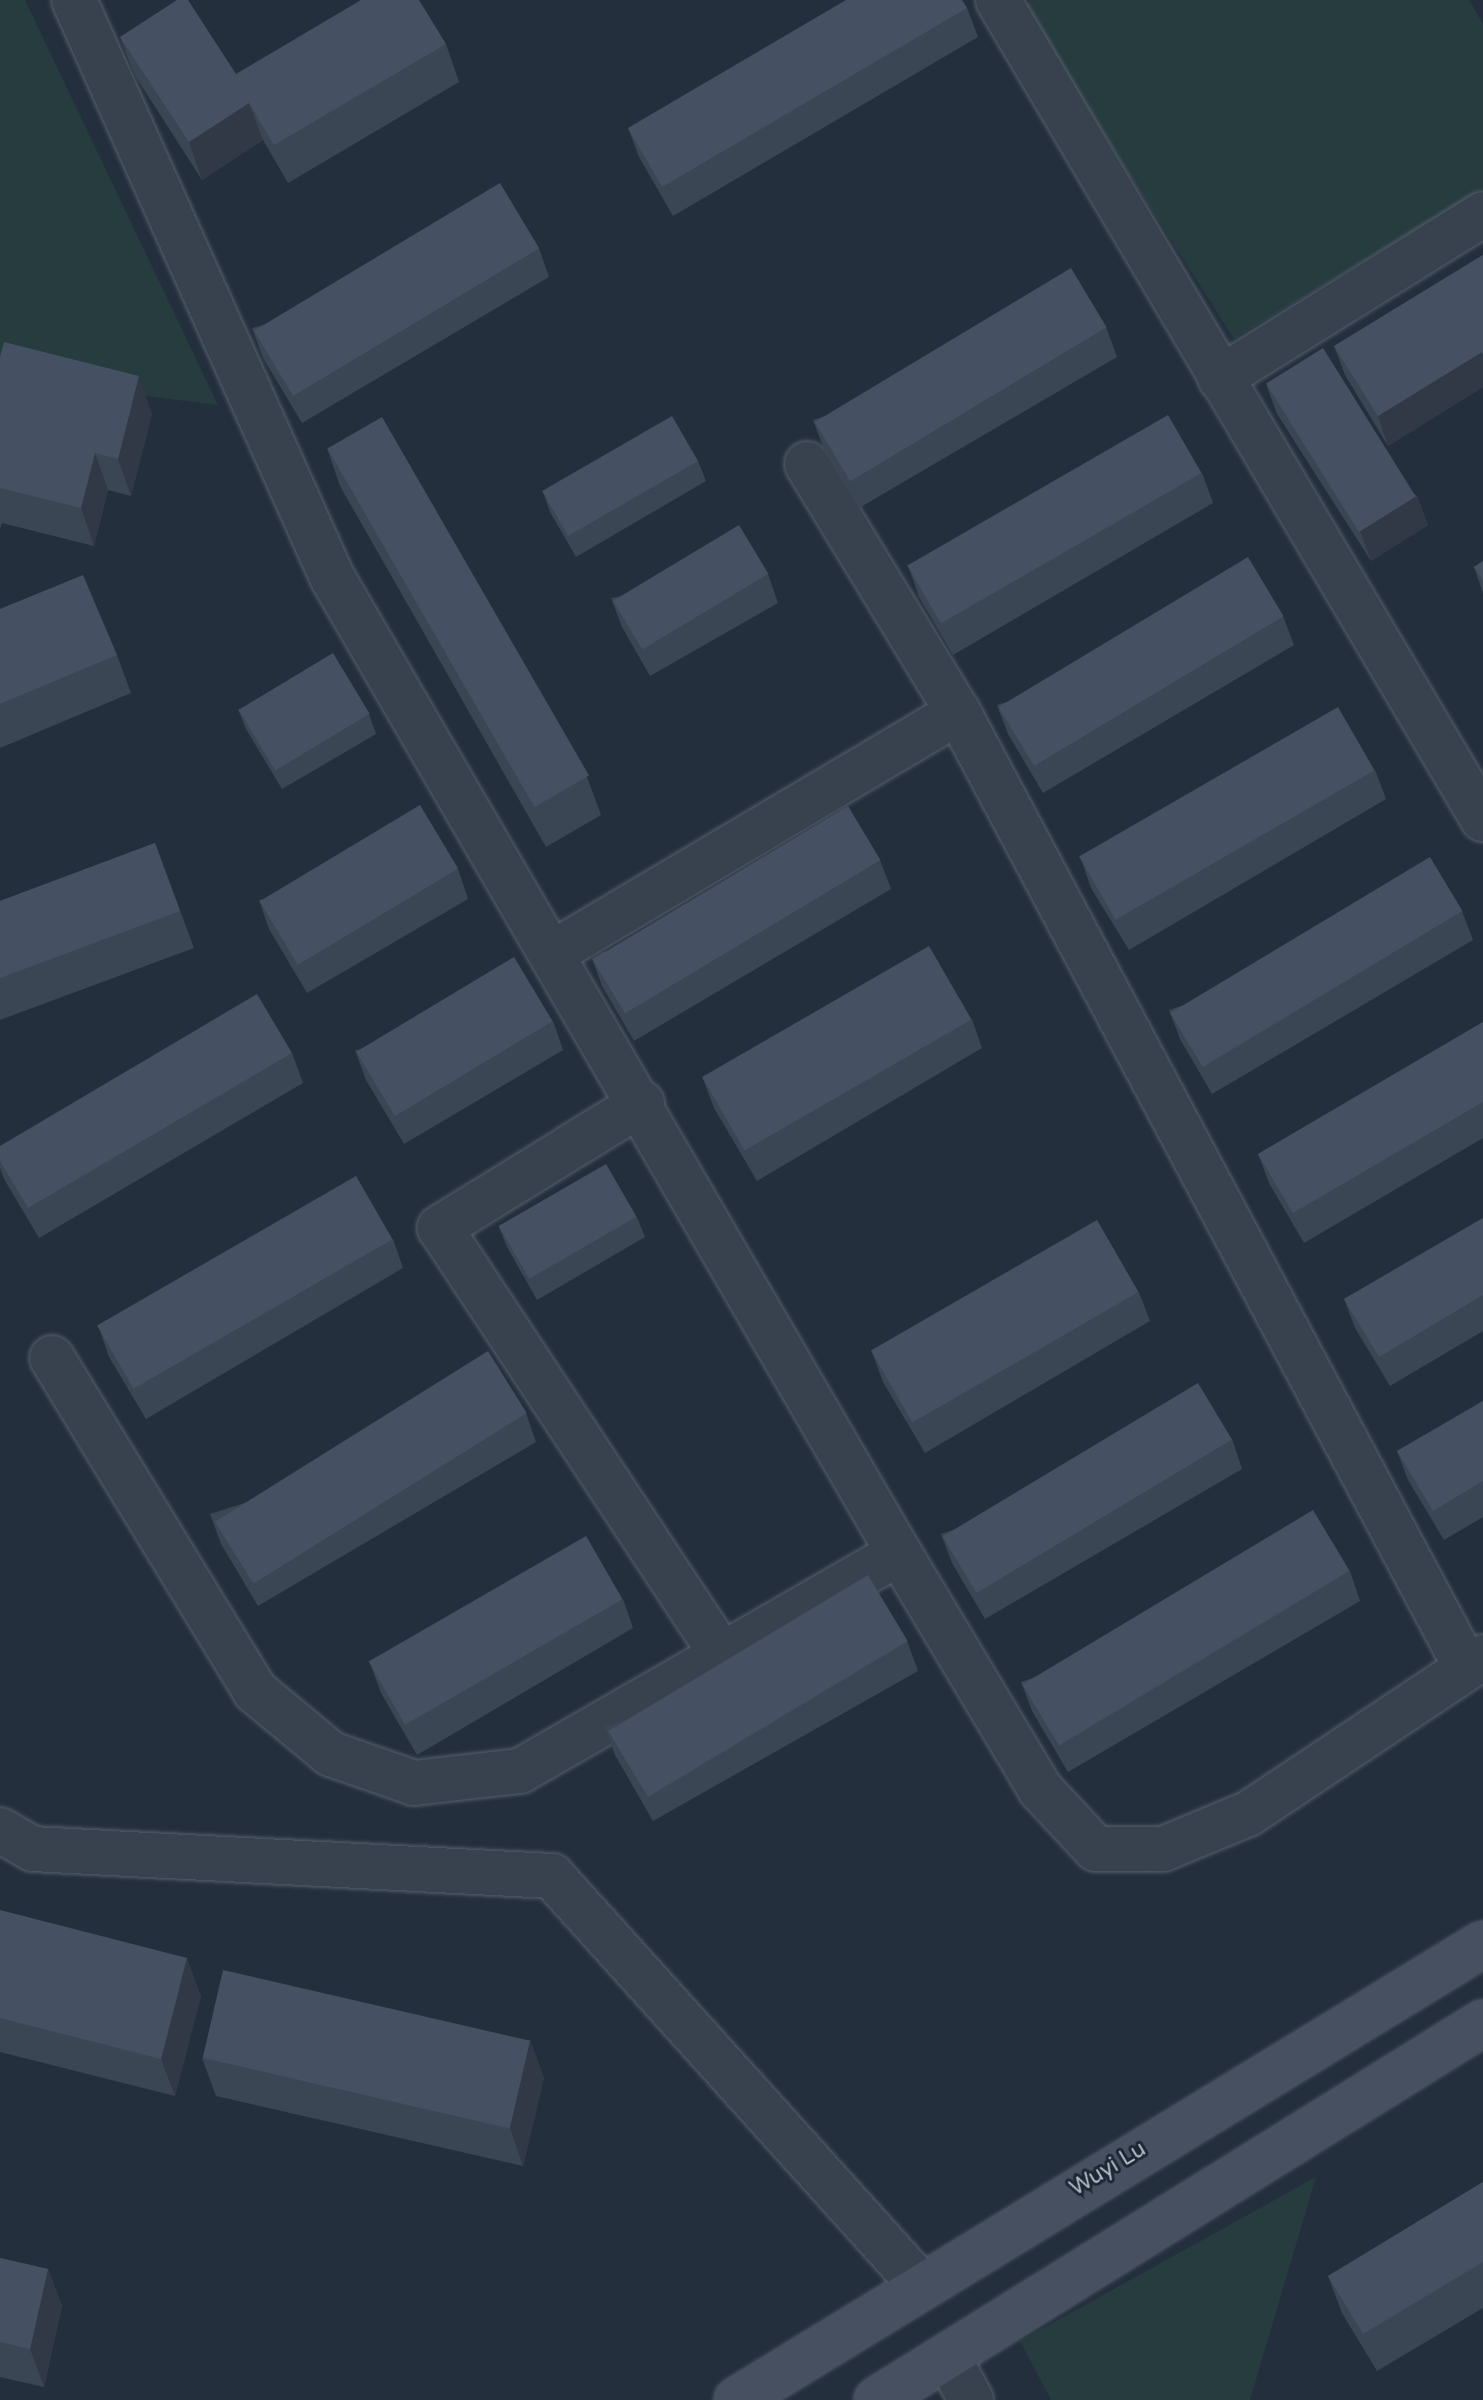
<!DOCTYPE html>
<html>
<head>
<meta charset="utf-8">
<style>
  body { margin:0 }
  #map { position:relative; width:1483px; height:2400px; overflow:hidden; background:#242f3e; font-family:"Varela Round",sans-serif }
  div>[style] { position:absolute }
  .green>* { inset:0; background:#263c3f }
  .roads { filter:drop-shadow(0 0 2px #565f6c) drop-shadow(0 0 2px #565f6c) }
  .street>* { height:44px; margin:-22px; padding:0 22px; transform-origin:22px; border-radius:22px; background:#38414e }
  .secondary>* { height:44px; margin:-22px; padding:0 22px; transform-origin:22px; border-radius:22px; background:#465061 }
  .wall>* { inset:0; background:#3b4654 }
  .shaded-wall>* { inset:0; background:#303945 }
  .building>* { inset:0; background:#455162; transform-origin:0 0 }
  span { translate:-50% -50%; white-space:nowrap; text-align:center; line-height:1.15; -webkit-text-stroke:6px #1d2633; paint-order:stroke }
  .street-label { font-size:22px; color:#b4bcc9 }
</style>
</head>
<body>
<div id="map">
  <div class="green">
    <div style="clip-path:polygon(0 0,25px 0,218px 405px,0 378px)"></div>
    <div style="clip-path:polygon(1030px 0,1469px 0,1483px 24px,1483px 189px,1234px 339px,1024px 9px)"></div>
    <div style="clip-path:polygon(1316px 2177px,1250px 2400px,1051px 2400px,1020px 2341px)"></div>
  </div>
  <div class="roads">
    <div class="street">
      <div style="left:74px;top:0;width:632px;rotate:65.91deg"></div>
      <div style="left:332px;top:577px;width:1129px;rotate:59.85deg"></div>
      <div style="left:998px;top:0;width:952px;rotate:59.37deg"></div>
      <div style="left:1220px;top:378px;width:310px;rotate:-31.9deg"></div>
      <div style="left:807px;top:464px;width:290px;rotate:58.7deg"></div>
      <div style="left:958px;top:712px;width:1082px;rotate:61.99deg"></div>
      <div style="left:556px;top:951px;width:468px;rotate:-30.7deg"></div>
      <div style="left:642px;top:1103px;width:238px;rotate:148.3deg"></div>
      <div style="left:440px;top:1228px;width:512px;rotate:56.56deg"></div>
      <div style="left:52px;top:1358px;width:390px;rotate:58.6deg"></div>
      <div style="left:255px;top:1691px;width:99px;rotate:39.7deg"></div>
      <div style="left:331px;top:1754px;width:88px;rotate:19.3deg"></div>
      <div style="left:414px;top:1783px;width:107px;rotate:-6.5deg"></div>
      <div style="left:520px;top:1771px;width:437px;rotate:-29.9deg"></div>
      <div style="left:899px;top:1553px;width:275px;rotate:59.1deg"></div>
      <div style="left:1040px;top:1789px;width:82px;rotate:47deg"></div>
      <div style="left:1096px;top:1849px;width:67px"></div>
      <div style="left:1163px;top:1849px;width:92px;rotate:-22.4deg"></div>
      <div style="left:1248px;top:1814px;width:283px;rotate:-33.7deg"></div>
      <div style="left:0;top:1830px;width:38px;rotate:30deg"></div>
      <div style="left:33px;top:1849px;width:520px;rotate:2.98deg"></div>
      <div style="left:552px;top:1876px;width:548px;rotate:47.96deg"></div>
      <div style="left:948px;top:2357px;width:49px;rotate:61.9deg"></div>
    </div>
    <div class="secondary">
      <div style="left:737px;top:2400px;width:874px;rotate:-31.44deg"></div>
      <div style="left:877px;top:2400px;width:714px;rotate:-31.89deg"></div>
    </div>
  </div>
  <div class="wall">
    <div style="clip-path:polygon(967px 8px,978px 37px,673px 216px,639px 157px,628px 128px)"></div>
    <div style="clip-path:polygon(120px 37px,236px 74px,446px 44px,459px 82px,288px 183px,263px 140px,202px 180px,134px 74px)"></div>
    <div style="clip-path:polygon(539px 248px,549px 277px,302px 423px,263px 358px,252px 328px)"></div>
    <div style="clip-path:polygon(1483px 255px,1483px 387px,1388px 446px,1345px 375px,1334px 346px)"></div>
    <div style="clip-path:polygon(1106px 327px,1117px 357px,859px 508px,824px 449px,813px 420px)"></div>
    <div style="clip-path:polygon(0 357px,152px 414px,131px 496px,108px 490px,94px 546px,2px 523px,0 529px)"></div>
    <div style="clip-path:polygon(1266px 384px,1417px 496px,1428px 525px,1371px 561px,1277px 414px)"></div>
    <div style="clip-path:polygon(327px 448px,587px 777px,601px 815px,546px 847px,340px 486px)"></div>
    <div style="clip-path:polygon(698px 461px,706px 481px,576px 557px,550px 512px,543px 492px)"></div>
    <div style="clip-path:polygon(1202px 473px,1213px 503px,953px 655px,919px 597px,909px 568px)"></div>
    <div style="clip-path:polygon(1483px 561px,1483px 593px,1474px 567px)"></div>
    <div style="clip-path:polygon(768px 574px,778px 603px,650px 676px,622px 627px,611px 598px)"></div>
    <div style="clip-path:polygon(0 609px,117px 655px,131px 693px,0 748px)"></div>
    <div style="clip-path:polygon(1283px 616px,1294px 645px,1043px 793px,1008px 734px,997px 705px)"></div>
    <div style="clip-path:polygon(238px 709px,369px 714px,376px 734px,282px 789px,246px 729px)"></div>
    <div style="clip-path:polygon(1375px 770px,1386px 799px,1129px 950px,1091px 888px,1081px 859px)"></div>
    <div style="clip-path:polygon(155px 843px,194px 948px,0 1020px,0 901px)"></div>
    <div style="clip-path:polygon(880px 860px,891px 889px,634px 1041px,602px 986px,591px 956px)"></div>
    <div style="clip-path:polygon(458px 869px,468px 899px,307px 993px,269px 929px,259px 900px)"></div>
    <div style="clip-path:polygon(1462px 911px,1473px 940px,1212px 1094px,1180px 1039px,1169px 1010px)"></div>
    <div style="clip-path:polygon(972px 1019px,982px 1048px,757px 1181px,714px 1108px,703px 1079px)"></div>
    <div style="clip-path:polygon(553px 1021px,563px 1050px,404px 1144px,366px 1080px,355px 1050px)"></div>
    <div style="clip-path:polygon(1483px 1022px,1483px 1138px,1304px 1243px,1269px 1183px,1258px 1154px)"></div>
    <div style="clip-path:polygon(292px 1053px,303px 1083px,39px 1238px,4px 1179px,0 1168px,0 1146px)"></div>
    <div style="clip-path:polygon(637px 1217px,645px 1237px,537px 1300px,507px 1247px,499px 1227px)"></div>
    <div style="clip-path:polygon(1483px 1218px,1483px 1331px,1390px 1386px,1355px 1328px,1344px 1299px)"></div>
    <div style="clip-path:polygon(393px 1239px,403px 1268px,146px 1419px,109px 1357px,99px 1328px)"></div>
    <div style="clip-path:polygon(1139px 1292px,1150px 1321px,925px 1453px,883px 1382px,872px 1352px)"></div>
    <div style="clip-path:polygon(1483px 1401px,1483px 1517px,1444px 1540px,1408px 1480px,1397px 1451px)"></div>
    <div style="clip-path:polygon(526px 1413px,536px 1442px,258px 1606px,221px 1544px,210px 1514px)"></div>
    <div style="clip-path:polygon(1232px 1439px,1242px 1469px,985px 1619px,952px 1563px,941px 1534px)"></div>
    <div style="clip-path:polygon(1350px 1571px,1360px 1601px,1068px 1772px,1032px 1711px,1021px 1682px)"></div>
    <div style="clip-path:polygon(623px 1599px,633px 1628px,417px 1755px,381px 1693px,370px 1663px)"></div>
    <div style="clip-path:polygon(907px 1641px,918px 1671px,653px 1821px,615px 1755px,605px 1726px)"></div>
    <div style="clip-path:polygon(0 1910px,201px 1996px,175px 2096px,0 2052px)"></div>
    <div style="clip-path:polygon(530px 2040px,544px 2078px,523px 2166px,216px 2096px,202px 2058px)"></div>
    <div style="clip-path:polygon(1483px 2182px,1483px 2308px,1377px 2371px,1342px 2313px,1328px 2276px)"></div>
    <div style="clip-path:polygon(0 2258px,48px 2269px,62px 2306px,44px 2387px,0 2377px)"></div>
  </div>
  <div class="shaded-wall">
    <div style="clip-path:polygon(249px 103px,263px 140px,202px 180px,189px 142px)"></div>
    <div style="clip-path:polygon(1482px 352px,1483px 356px,1483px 387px,1388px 446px,1378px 416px)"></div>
    <div style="clip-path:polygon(139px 376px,152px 414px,131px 496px,118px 459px)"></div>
    <div style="clip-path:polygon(95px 453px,108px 490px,94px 546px,81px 508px)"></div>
    <div style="clip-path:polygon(1417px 496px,1428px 525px,1371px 561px,1360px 531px)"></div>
    <div style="clip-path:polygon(187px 1958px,201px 1996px,175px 2096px,161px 2059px)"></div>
    <div style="clip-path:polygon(530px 2040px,544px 2078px,523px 2166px,510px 2128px)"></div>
    <div style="clip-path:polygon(48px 2269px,62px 2306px,44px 2387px,30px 2349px)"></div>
  </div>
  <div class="building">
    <div style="clip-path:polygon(177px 0,188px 0,236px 74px,361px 0,419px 0,446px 44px,274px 145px,249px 103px,189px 142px,120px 37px)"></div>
    <div style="clip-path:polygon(846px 0,962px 0,967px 8px,662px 187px,628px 128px)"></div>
    <div style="left:500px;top:183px;width:76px;height:287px;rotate:59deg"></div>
    <div style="clip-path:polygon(1483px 255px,1483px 354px,1482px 352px,1378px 416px,1334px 346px)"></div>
    <div style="left:1071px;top:268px;width:69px;height:299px;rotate:59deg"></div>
    <div style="clip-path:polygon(4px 342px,139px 376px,118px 459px,95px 453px,81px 508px,0 488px,0 357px)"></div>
    <div style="left:1323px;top:348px;width:175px;height:67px;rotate:58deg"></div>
    <div style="left:1168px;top:415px;width:67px;height:301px;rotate:60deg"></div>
    <div style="left:672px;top:416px;width:52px;height:150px;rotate:60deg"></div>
    <div style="left:382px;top:417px;width:414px;height:63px;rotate:60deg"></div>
    <div style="left:739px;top:525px;width:57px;height:147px;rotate:59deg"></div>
    <div style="left:1248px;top:557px;width:69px;height:291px;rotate:59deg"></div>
    <div style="clip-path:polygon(1483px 561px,1483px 581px,1474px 567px)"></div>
    <div style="clip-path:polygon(83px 575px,117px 655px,0 704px,0 609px)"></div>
    <div style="left:333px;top:653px;width:71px;height:110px;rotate:59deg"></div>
    <div style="left:1338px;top:707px;width:73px;height:299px;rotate:60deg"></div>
    <div style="left:420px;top:805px;width:74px;height:187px;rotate:59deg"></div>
    <div style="left:848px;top:806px;width:63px;height:298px;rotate:59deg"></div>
    <div style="clip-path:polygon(155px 843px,180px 911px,0 978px,0 901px)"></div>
    <div style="left:1430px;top:857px;width:63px;height:303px;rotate:59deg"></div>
    <div style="left:929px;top:946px;width:85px;height:262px;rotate:60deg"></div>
    <div style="left:514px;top:957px;width:75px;height:184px;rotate:59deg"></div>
    <div style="clip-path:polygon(257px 994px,292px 1053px,28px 1208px,0 1161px,0 1146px)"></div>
    <div style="clip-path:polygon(1483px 1022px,1483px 1102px,1293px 1213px,1258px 1154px)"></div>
    <div style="left:606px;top:1164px;width:61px;height:124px;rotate:60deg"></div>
    <div style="left:356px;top:1176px;width:73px;height:299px;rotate:60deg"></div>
    <div style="clip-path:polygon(1483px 1218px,1483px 1295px,1379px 1357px,1344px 1299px)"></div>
    <div style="left:1097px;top:1220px;width:83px;height:261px;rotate:60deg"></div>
    <div style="left:488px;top:1351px;width:73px;height:322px;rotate:58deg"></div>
    <div style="left:1198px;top:1383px;width:66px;height:298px;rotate:59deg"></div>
    <div style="clip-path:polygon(1483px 1401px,1483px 1481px,1433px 1511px,1397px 1451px)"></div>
    <div style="left:1313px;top:1510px;width:71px;height:339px;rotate:59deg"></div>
    <div style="left:586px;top:1536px;width:73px;height:251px;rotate:60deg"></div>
    <div style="left:868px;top:1575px;width:77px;height:303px;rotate:59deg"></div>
    <div style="clip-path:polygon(0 1910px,187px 1958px,161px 2059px,0 2018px)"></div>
    <div style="left:223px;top:1970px;width:315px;height:90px;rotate:13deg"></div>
    <div style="clip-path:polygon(1483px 2182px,1483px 2262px,1363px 2334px,1328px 2276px)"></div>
    <div style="clip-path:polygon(0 2258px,48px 2269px,30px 2349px,0 2342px)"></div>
  </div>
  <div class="street-label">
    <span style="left:1108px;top:2169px;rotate:-31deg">Wuyi Lu</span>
  </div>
</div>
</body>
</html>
